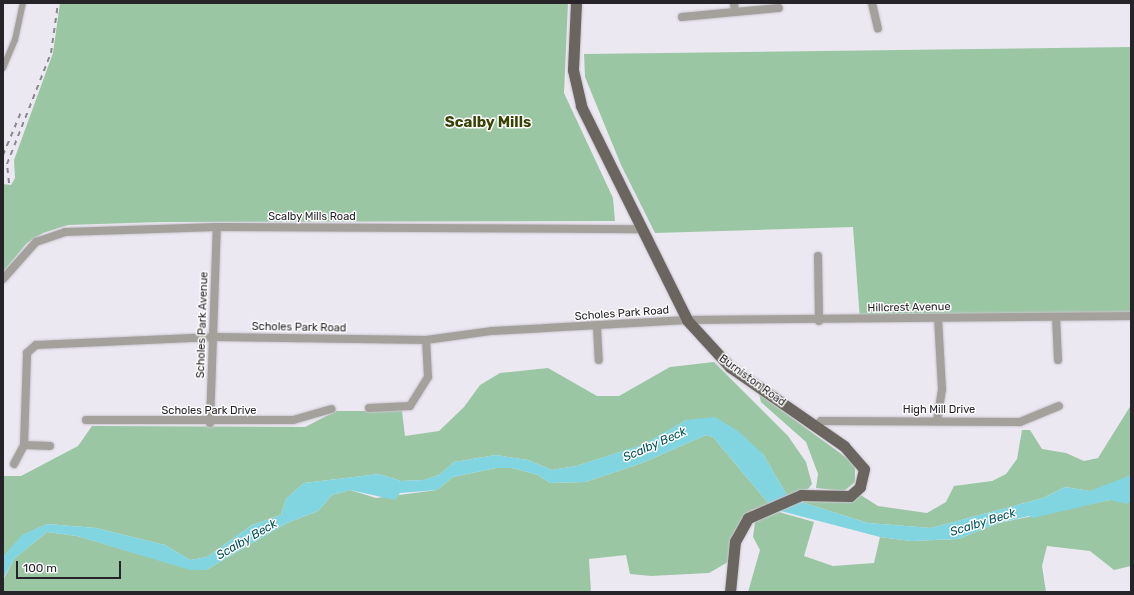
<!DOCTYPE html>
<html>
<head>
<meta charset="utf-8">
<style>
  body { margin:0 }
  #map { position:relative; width:1134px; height:595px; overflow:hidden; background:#ece8f2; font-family:Rubik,sans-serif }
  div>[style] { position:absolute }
  .green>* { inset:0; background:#9bc6a4 }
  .water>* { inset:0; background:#80d5e1 }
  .roads { filter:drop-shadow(0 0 1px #c8c5ce) drop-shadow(0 0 1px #c8c5ce) }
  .pedestrian>* { height:6px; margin:-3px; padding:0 3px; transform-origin:3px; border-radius:3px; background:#a4a19d }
  .minor>* { height:8px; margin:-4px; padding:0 4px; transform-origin:4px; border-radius:4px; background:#a4a19d }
  .primary>* { height:11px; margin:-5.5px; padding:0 5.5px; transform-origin:5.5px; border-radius:5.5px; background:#6a655e }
  .rail>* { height:2px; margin-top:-1px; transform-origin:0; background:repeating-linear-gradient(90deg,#8a878e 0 5px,transparent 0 10px) }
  span { translate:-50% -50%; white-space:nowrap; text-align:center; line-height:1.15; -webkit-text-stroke:3px #fff; paint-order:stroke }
  .street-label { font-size:11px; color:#262428 }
  .water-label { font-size:12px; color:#01515a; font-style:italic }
  .district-label { font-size:15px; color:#384205; font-weight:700 }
  .frame { position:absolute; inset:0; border:4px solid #262428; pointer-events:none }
  .scale { position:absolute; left:16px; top:561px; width:105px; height:18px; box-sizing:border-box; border:2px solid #262428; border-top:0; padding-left:5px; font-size:12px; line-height:14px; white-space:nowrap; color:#262428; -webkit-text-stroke:3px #fff; paint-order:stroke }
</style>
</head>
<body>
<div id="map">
  <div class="green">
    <div style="clip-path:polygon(60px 3px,568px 3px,564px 93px,613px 198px,615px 221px,161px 222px,68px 225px,43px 233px,27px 243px,3px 272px,3px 184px,11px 185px,15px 178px,14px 160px,53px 53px)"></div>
    <div style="clip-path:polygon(1131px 47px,1131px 316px,860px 320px,853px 227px,655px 233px,621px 165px,585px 77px,584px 54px)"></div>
    <div style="clip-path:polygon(714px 362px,788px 436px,806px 462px,812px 484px,808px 489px,788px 497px,763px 454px,686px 420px,645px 444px,576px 466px,552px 470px,528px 460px,496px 455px,454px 462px,439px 475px,424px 480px,401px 481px,379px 474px,304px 483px,286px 499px,281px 515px,252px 525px,207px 557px,190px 560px,165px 545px,96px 528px,47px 524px,23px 535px,3px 557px,3px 476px,21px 476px,78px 446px,92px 426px,305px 427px,336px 411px,402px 411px,405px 436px,439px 431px,464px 407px,480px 385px,500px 373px,548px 368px,597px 396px,619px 396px,670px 367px)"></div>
    <div style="clip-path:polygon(759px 394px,855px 464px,855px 482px,844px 491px,816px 488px,818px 474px,806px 442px,761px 402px)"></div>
    <div style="clip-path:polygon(1131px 405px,1131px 475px,1105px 487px,1090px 491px,1065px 487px,1043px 498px,931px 528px,868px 523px,795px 500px,859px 494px,878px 506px,927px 513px,946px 502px,954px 486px,992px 481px,1006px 474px,1017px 459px,1022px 430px,1030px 430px,1042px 449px,1066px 453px,1084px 461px,1098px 458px)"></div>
    <div style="clip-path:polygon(706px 435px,713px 437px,769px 504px,752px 510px,740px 523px,728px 562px,709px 573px,651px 576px,630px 574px,626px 555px,589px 559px,591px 592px,3px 592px,3px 580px,14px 559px,47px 532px,77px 536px,172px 564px,206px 570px,287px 523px,318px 511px,332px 495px,350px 490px,376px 498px,437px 490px,453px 477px,496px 468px,512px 468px,538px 475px,550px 483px,585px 482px,642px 463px)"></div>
    <div style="clip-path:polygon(1110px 500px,1131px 501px,1131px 566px,1114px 570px,1090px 551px,1047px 546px,1042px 566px,1046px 592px,748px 592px,760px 550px,753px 537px,755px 522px,779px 512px,814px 522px,804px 556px,833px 566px,874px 563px,880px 537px,911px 541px,958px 539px,999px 523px)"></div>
  </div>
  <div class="water">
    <div style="clip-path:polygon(715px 417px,738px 431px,763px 454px,788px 497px,769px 504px,713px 437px,706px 435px,642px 463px,585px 482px,550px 483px,538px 475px,512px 468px,496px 468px,453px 477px,437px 490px,400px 493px,395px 500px,350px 490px,332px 495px,318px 511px,287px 523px,206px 570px,190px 570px,77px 536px,47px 532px,14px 559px,3px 579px,3px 557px,22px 535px,47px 524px,96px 528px,165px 545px,190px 560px,207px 557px,252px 525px,281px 515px,286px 499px,304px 483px,379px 474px,401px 481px,424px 480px,439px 475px,454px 462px,496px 455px,528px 460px,552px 470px,576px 466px,644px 444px,686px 420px)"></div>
    <div style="clip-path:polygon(1131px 475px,1131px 501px,1127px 504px,1110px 500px,1033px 518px,1029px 516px,999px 523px,958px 539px,911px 541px,880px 537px,773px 509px,795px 500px,868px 523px,931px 528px,1043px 498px,1065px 487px,1090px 491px)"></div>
  </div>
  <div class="roads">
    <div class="pedestrian">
      <div style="left:3px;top:68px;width:30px;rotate:-67deg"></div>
      <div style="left:15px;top:40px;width:38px;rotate:-78deg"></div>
    </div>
    <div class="minor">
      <div style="left:734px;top:3px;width:9px;rotate:84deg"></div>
      <div style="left:735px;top:12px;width:44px;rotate:-5.2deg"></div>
      <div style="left:872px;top:3px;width:26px;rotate:77deg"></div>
      <div style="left:682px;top:17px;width:53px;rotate:-5.4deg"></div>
      <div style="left:818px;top:256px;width:65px;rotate:89.1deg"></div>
      <div style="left:3px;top:279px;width:50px;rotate:-48.3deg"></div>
      <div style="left:36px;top:242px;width:31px;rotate:-19deg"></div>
      <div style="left:65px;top:232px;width:152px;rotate:-1.9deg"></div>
      <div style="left:217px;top:227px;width:422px;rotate:0.3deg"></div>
      <div style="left:1056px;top:317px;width:43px;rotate:87.3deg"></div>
      <div style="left:597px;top:327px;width:33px;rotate:87deg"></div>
      <div style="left:369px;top:408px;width:41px;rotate:-2.8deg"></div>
      <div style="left:410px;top:406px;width:34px;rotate:-58deg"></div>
      <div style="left:428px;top:377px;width:37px;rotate:-93deg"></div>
      <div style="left:86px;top:420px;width:207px"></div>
      <div style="left:293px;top:420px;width:40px;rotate:-16deg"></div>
      <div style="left:937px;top:421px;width:32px;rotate:-81deg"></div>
      <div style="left:942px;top:389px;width:71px;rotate:-93.2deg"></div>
      <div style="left:210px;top:423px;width:196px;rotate:-88deg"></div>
      <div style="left:817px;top:426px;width:6px;rotate:-51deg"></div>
      <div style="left:821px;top:421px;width:199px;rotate:0.3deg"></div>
      <div style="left:1020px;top:422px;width:42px;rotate:-22.3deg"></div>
      <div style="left:24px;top:445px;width:26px;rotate:2deg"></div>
      <div style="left:14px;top:464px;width:21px;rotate:-62deg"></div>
      <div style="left:24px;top:445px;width:92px;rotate:-88.1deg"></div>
      <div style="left:27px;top:353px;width:12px;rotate:-42deg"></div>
      <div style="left:36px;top:345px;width:178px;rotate:-2.6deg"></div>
      <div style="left:214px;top:337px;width:212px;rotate:0.8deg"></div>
      <div style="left:426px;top:340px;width:67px;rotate:-7.8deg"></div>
      <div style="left:492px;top:331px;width:195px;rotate:-3.2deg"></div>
      <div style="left:687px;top:320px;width:444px;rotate:-0.5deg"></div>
    </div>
    <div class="primary">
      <div style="left:576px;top:3px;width:67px;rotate:92.6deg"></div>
      <div style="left:573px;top:70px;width:37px;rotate:77deg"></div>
      <div style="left:581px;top:106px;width:239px;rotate:63.6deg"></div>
      <div style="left:687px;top:320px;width:64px;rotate:47.5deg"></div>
      <div style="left:730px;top:367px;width:139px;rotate:34.7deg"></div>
      <div style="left:844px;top:446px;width:30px;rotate:49deg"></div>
      <div style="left:864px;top:469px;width:18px;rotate:103deg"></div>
      <div style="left:860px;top:487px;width:13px;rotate:138deg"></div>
      <div style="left:850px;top:496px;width:49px;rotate:-178.8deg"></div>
      <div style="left:801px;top:495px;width:58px;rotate:156.5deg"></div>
      <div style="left:748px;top:518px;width:26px;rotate:119deg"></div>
      <div style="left:735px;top:541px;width:51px;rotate:95.6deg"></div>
    </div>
  </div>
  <div class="rail">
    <div style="left:3px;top:155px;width:47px;rotate:-67.3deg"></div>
    <div style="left:9px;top:183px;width:19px;rotate:-96deg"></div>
    <div style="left:7px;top:164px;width:119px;rotate:-68.4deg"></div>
    <div style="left:51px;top:53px;width:50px;rotate:-82deg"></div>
  </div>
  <div class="street-label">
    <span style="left:312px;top:217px">Scalby Mills Road</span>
    <span style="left:909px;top:308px;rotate:-1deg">Hillcrest Avenue</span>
    <span style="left:622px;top:314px;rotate:-4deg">Scholes Park Road</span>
    <span style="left:203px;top:325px;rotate:-88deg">Scholes Park Avenue</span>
    <span style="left:299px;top:328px;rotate:1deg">Scholes Park Road</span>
    <span style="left:752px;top:381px;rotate:36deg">Burniston Road</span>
    <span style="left:939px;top:410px">High Mill Drive</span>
    <span style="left:209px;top:411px">Scholes Park Drive</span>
  </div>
  <div class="water-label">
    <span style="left:655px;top:445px;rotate:-24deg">Scalby Beck</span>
    <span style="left:983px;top:523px;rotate:-17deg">Scalby Beck</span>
    <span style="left:247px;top:540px;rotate:-30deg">Scalby Beck</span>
  </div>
  <div class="district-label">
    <span style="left:488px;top:123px">Scalby Mills</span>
  </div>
  <div class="frame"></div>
  <div class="scale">100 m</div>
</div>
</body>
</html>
